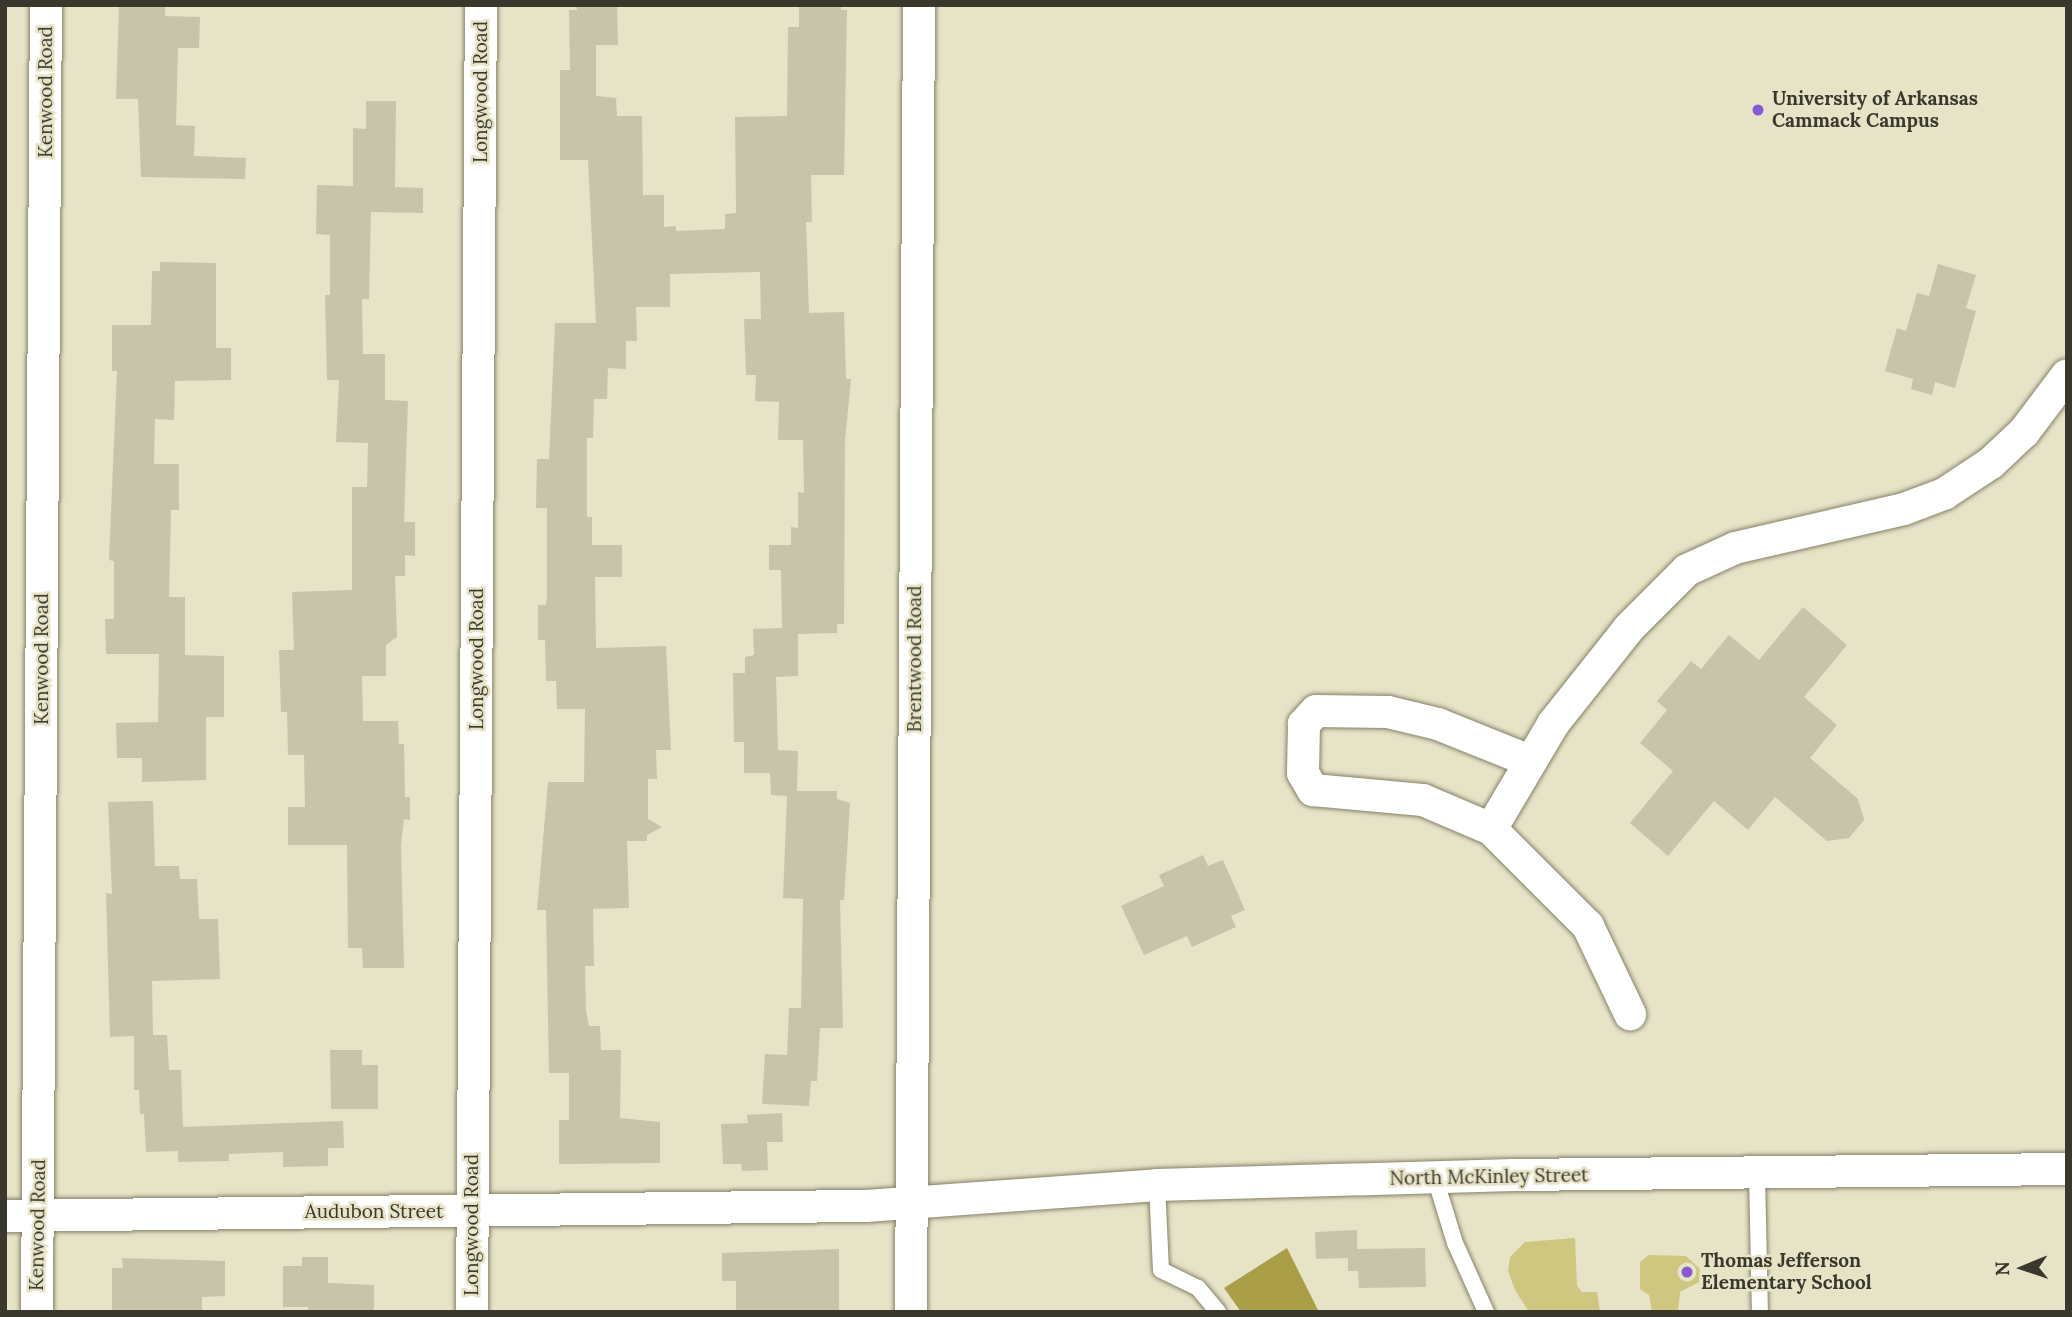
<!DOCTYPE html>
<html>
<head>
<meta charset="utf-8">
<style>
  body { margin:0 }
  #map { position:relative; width:2072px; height:1317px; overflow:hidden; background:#e6e3c7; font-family:Lora,serif }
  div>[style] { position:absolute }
  .green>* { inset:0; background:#cfc680 }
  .water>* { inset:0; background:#aa9e47 }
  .building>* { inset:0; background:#c8c4a9 }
  .roads { filter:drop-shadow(0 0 2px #858268) drop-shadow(0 0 2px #858268) }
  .lane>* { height:16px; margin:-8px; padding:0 8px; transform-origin:8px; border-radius:8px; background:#fff }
  .street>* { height:32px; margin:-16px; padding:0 16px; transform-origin:16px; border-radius:16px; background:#fff }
  .dots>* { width:19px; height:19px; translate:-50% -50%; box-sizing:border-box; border:4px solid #e6e3c7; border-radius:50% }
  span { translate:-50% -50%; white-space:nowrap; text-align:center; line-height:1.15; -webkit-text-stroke:5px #e6e3c7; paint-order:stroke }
  .street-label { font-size:19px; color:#3a382d }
  .poi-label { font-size:19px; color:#3a382d; font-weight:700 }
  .left { translate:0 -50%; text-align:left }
  .frame { position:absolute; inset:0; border:7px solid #3a382d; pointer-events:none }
  .north { position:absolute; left:1988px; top:1233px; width:70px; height:70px; -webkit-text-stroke:5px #e6e3c7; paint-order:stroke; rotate:268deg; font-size:19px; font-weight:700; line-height:28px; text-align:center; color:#3a382d }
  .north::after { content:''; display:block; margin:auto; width:24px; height:32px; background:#3a382d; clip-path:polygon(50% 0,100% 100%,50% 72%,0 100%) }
</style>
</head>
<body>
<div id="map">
  <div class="green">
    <div style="clip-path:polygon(1575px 1238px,1577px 1286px,1582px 1292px,1597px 1292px,1600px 1312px,1529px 1312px,1515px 1290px,1508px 1271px,1510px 1257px,1525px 1242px)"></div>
    <div style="clip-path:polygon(1649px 1255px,1686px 1256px,1700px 1269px,1699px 1282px,1680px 1292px,1678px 1312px,1652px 1312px,1649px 1295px,1640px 1289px,1640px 1262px)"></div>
  </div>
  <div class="water">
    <div style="clip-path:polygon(1287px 1248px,1319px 1312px,1241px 1312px,1224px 1288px)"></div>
  </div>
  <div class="building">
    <div style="clip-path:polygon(119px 5px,165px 5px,165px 16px,200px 17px,199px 48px,178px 48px,176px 125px,195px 126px,194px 156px,246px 158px,245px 179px,141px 177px,138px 99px,116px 99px)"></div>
    <div style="clip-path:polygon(576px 5px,617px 5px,618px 45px,596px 45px,596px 96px,616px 98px,617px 116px,642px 116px,643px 195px,664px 195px,664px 227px,676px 226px,676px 231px,725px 229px,725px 214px,736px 213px,735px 117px,787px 116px,788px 27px,799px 27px,799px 5px,841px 5px,841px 10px,847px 10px,844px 175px,811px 175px,812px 222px,806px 222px,809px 313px,844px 312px,846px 379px,851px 379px,845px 441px,844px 624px,837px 624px,837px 633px,798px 634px,798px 676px,776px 677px,778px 750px,798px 751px,797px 791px,837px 791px,837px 799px,850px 803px,844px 900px,840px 900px,843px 1028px,820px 1028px,817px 1081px,811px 1081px,809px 1106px,762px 1104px,765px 1054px,787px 1055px,789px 1008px,801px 1008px,803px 899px,783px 898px,787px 796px,771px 795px,770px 773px,744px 773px,744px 742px,734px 742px,733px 673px,745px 673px,745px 657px,754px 655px,753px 629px,782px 628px,781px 570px,769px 570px,769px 545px,791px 545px,791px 527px,798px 528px,798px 492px,804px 493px,803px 440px,778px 440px,779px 402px,755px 401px,756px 375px,746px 375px,744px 319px,761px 319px,760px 272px,670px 274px,670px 307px,636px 307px,637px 341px,626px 341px,626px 369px,608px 368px,607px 399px,594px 399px,593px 438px,587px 438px,587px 517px,592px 517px,592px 545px,622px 545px,622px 577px,595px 577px,596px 648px,666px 646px,671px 750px,656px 750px,657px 779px,648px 779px,648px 819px,662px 827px,647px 835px,647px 841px,627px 841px,629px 908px,593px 909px,594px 966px,585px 966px,586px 1010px,589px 1026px,600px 1026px,601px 1050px,621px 1050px,620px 1118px,660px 1122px,660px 1163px,559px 1164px,559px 1120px,569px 1120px,569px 1073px,549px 1073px,546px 910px,537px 910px,548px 782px,584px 782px,585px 709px,557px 709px,556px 681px,546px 681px,545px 640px,538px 640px,538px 605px,546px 605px,547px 596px,547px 508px,536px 508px,537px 459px,549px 459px,555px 323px,596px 323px,588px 160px,560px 160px,560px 70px,570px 70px,569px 10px,577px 10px)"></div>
    <div style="clip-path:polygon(366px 101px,396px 101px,395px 187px,423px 188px,423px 213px,371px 212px,369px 299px,362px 299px,363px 354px,385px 354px,385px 400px,408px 401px,404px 522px,415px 522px,415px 556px,405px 555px,405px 576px,395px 576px,397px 637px,386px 645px,386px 676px,362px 676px,363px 721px,398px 721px,399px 744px,404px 744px,405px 797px,410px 797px,410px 820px,404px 819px,401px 845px,404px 968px,363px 968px,362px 948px,348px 948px,347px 845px,288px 845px,288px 807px,305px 807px,304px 755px,288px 755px,287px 712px,281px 712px,279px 650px,294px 650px,292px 592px,352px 590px,352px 487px,367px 487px,368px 443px,336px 442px,339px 380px,327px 380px,325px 295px,330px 295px,330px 235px,316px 234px,317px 185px,353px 186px,353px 128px,366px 129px)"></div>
    <div style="clip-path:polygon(160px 262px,216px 263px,216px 348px,231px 348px,231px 380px,175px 381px,174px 420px,155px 419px,154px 464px,179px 464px,179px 510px,171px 510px,169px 597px,185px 597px,185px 655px,224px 656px,224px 717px,206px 717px,206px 780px,142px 782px,142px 758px,117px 758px,116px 723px,158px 722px,159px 654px,106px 654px,105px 619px,114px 619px,114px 561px,109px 560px,117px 371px,112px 371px,112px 325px,151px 325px,152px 271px,160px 271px)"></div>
    <div style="clip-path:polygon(1938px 264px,1976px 275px,1966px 308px,1976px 311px,1955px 388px,1935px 382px,1932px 395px,1911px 389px,1913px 379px,1885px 371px,1897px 328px,1906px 331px,1917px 293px,1929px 296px)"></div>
    <div style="clip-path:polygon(1803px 607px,1847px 645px,1804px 697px,1837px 725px,1810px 758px,1858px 799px,1864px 820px,1849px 838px,1827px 841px,1775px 797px,1748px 830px,1714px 801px,1668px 856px,1630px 823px,1673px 771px,1640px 743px,1667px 710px,1657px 701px,1691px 661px,1701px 669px,1729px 635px,1759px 660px)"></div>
    <div style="clip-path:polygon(153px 801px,155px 866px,179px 866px,180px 879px,197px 879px,199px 919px,218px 919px,220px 979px,152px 981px,153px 1035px,167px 1035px,169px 1070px,181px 1070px,183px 1127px,343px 1121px,344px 1148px,328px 1148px,328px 1166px,283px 1167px,283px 1152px,229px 1154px,229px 1161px,178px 1162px,178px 1151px,146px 1152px,144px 1114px,140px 1114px,139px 1090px,134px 1090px,134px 1036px,110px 1037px,106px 893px,112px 894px,108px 802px)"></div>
    <div style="clip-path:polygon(1203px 855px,1208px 866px,1223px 860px,1245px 910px,1231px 916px,1236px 927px,1192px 947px,1187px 936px,1144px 955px,1121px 906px,1164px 886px,1159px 875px)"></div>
    <div style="clip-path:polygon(330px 1050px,362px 1050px,362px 1065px,378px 1065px,378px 1109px,331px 1109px)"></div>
    <div style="clip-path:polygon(782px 1113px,783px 1142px,767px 1142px,768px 1170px,742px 1171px,741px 1164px,723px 1164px,721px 1124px,748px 1123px,747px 1115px)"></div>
    <div style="clip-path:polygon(1357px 1230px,1357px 1249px,1425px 1248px,1426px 1287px,1359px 1288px,1358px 1271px,1348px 1271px,1348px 1258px,1316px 1259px,1315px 1232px)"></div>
    <div style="clip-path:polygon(839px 1249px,839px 1311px,736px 1312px,736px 1281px,722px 1281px,722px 1253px)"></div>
    <div style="clip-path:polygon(302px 1257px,328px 1257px,328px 1283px,374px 1285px,374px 1312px,308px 1312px,308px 1307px,283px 1307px,283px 1266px,302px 1266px)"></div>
    <div style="clip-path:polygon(122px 1258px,225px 1261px,225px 1296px,202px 1297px,202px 1312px,112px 1311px,112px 1268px,123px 1268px)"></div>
  </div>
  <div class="roads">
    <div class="lane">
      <div style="left:1757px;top:1173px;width:139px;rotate:88.8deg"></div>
      <div style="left:1435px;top:1178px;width:68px;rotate:72.9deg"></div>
      <div style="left:1455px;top:1243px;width:76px;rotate:65.8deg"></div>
      <div style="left:1157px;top:1185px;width:85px;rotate:87.3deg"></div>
      <div style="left:1161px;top:1270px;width:41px;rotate:25.9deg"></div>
      <div style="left:1198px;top:1288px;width:31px;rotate:50deg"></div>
    </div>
    <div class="street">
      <div style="left:1530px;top:761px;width:99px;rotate:-158.1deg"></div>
      <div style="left:1438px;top:724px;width:51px;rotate:-166.5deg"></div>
      <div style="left:1388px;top:712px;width:72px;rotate:-179.2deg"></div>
      <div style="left:1316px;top:711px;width:18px;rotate:133deg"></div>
      <div style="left:1304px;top:724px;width:49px;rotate:91.2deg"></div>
      <div style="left:1303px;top:773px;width:20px;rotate:60deg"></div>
      <div style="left:1313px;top:790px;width:110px;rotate:5.2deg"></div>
      <div style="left:1423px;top:800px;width:74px;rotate:23.1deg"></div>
      <div style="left:1491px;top:829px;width:137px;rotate:45deg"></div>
      <div style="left:1588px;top:926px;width:98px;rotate:64.5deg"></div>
      <div style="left:1491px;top:829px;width:122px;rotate:-59.4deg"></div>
      <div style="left:1553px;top:724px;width:122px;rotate:-51.6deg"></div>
      <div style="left:1629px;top:628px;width:82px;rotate:-45deg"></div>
      <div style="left:1687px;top:570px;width:53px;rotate:-24.6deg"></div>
      <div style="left:1735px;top:548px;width:173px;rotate:-13deg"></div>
      <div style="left:1904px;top:509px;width:43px;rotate:-20.6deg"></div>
      <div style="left:1944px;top:494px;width:56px;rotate:-33.4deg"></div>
      <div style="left:1991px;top:463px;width:45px;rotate:-43.2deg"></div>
      <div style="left:2024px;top:432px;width:71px;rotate:-53deg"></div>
      <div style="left:5px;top:1216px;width:861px;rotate:-0.67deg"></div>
      <div style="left:866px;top:1206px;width:292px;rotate:-4.1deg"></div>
      <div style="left:1157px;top:1185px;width:356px;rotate:-1.6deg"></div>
      <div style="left:1513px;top:1175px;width:554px;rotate:-0.62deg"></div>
      <div style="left:37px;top:1312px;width:1307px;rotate:-89.61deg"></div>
      <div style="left:472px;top:1312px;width:1307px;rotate:-89.61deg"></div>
      <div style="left:911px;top:1312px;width:1307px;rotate:-89.65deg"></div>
    </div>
  </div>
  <div class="dots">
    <div style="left:1758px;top:110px;background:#855ad4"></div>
    <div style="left:1687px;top:1272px;background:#855ad4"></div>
  </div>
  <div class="street-label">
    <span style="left:46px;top:92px;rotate:-90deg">Kenwood Road</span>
    <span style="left:481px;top:92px;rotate:-90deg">Longwood Road</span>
    <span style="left:42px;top:659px;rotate:-90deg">Kenwood Road</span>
    <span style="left:477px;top:659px;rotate:-90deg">Longwood Road</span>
    <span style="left:915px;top:659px;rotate:-90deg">Brentwood Road</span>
    <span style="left:1489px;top:1177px;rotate:-1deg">North McKinley Street</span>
    <span style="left:374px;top:1212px">Audubon Street</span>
    <span style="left:38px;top:1225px;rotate:-89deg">Kenwood Road</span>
    <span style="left:472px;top:1225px;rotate:-90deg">Longwood Road</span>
  </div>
  <div class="poi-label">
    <span class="left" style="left:1772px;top:110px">University of Arkansas<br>Cammack Campus</span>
    <span class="left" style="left:1701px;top:1272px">Thomas Jefferson<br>Elementary School</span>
  </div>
  <div class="frame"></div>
  <div class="north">N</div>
</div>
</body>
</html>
